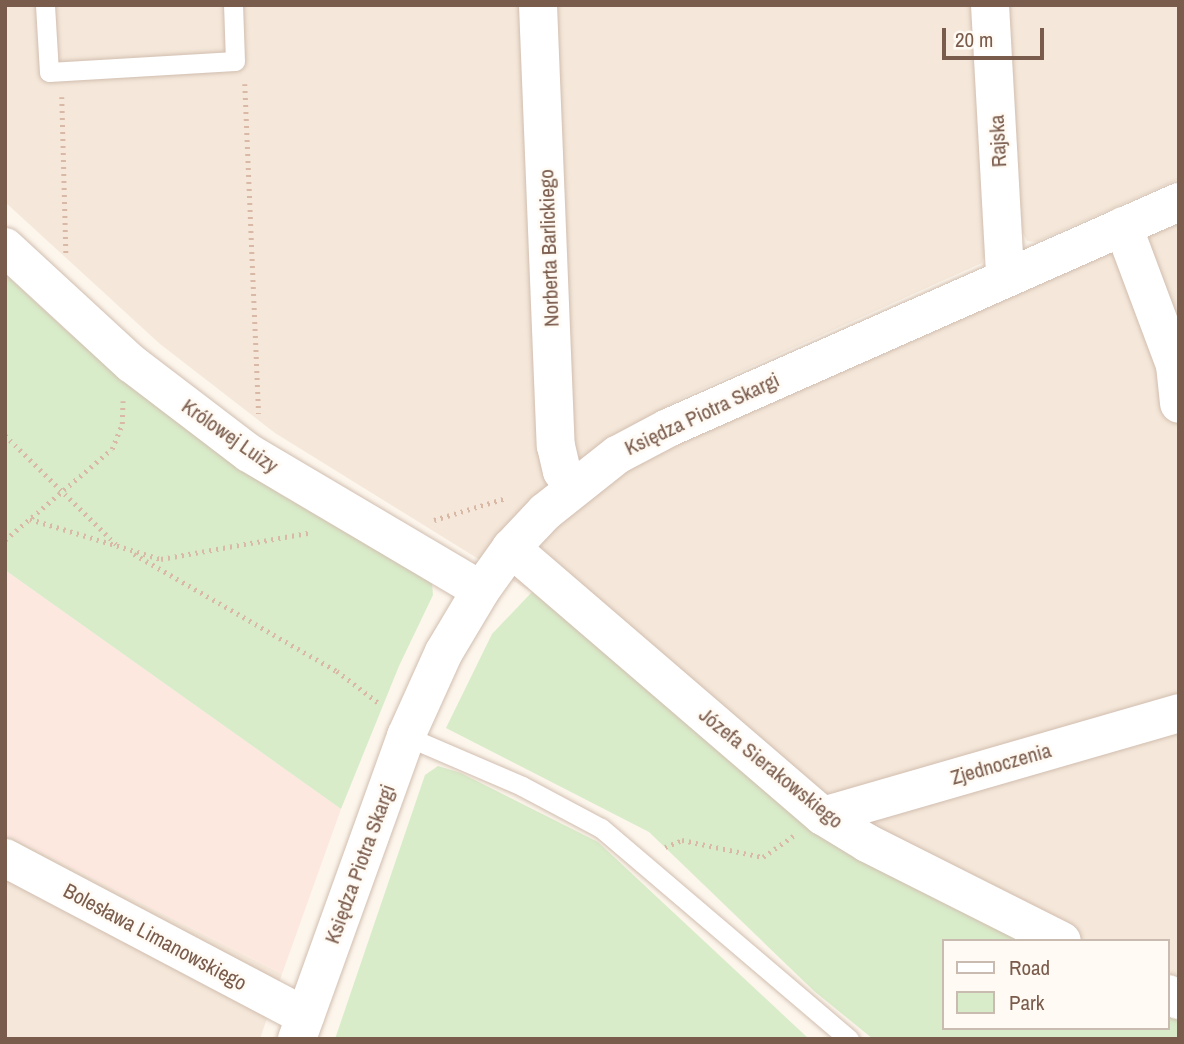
<!DOCTYPE html>
<html>
<head>
<meta charset="utf-8">
<style>
  body { margin:0 }
  #map { position:relative; width:1184px; height:1044px; overflow:hidden; background:#fdf6ec; font-family:"Archivo Narrow",sans-serif }
  div>[style] { position:absolute }
  .residential>* { inset:0; background:#f5e8da }
  .commercial>* { inset:0; background:#fde8e0 }
  .green>* { inset:0; background:#d8ecc9 }
  .path>* { height:4.5px; margin-top:-2.25px; transform-origin:0; background:repeating-linear-gradient(90deg,#d9b8a5 0 2px,transparent 0 7px) }
  .roads { filter:drop-shadow(0 0 2px #d1beb0) drop-shadow(0 0 2px #d1beb0) }
  .lane>* { height:19px; margin:-9.5px; padding:0 9.5px; transform-origin:9.5px; border-radius:9.5px; background:#fff }
  .street>* { height:38px; margin:-19px; padding:0 19px; transform-origin:19px; border-radius:19px; background:#fff }
  .secondary>* { height:38px; margin:-19px; padding:0 19px; transform-origin:19px; border-radius:19px; background:#fff }
  span { translate:-50% -50%; white-space:nowrap; text-align:center; line-height:1.15; -webkit-text-stroke:5px #fffaf3; paint-order:stroke }
  .street-label { font-size:21px; color:#7a5c4d }
  .frame { position:absolute; inset:0; border:7px solid #7a5c4d; pointer-events:none }
  .legend { position:absolute; left:942px; top:939px; width:228px; height:91px; box-sizing:border-box; background:#fffaf3; border:2px solid #cabbb1; margin:0; padding:9px 12px; list-style:none; font-size:21px; color:#7a5c4d }
  .legend li { display:flex; align-items:center; gap:14px; height:35px }
  .legend b { width:35px; border:2px solid #cabbb1 }
  .scale { position:absolute; left:942px; top:28px; width:102px; height:32px; box-sizing:border-box; border:4px solid #7a5c4d; border-top:0; padding-left:9px; font-size:21px; line-height:24px; white-space:nowrap; color:#7a5c4d; -webkit-text-stroke:5px #fffaf3; paint-order:stroke }
</style>
</head>
<body>
<div id="map">
  <div class="residential">
    <div style="clip-path:polygon(5px 5px,978px 5px,988px 245px,982px 263px,684px 397px,614px 436px,480px 560px,275px 433px,160px 344px,5px 202px)"></div>
    <div style="clip-path:polygon(1006px 5px,1179px 5px,1179px 179px,1036px 242px,1027px 241px,1014px 216px)"></div>
    <div style="clip-path:polygon(1179px 220px,1179px 1018px,1168px 1012px,1168px 941px,1028px 941px,830px 839px,532px 592px,510px 579px,545px 534px,606px 481px,659px 449px)"></div>
    <div style="clip-path:polygon(5px 834px,282px 974px,260px 1039px,5px 1039px)"></div>
  </div>
  <div class="commercial">
    <div style="clip-path:polygon(5px 570px,341px 809px,282px 974px,5px 834px)"></div>
  </div>
  <div class="green">
    <div style="clip-path:polygon(5px 274px,68px 332px,192px 433px,280px 494px,432px 583px,433px 595px,399px 666px,341px 809px,5px 570px)"></div>
    <div style="clip-path:polygon(532px 592px,830px 839px,1028px 941px,944px 941px,944px 1028px,1168px 1028px,1168px 1012px,1179px 1018px,1179px 1039px,873px 1039px,814px 991px,649px 832px,446px 728px,492px 634px)"></div>
    <div style="clip-path:polygon(438px 766px,461px 773px,598px 842px,809px 1039px,335px 1039px,425px 775px)"></div>
  </div>
  <div class="path">
    <div style="left:245px;top:84px;width:330px;rotate:87.6deg"></div>
    <div style="left:62px;top:97px;width:156px;rotate:88.5deg"></div>
    <div style="left:5px;top:435px;width:157px;rotate:44.5deg"></div>
    <div style="left:30px;top:519px;width:137px;rotate:17deg"></div>
    <div style="left:161px;top:559px;width:153px;rotate:-10.1deg"></div>
    <div style="left:434px;top:520px;width:75px;rotate:-17deg"></div>
    <div style="left:5px;top:540px;width:140px;rotate:-40.4deg"></div>
    <div style="left:112px;top:449px;width:27px;rotate:-68deg"></div>
    <div style="left:122px;top:424px;width:23px;rotate:-88deg"></div>
    <div style="left:134px;top:554px;width:234px;rotate:30deg"></div>
    <div style="left:337px;top:671px;width:54px;rotate:37.5deg"></div>
    <div style="left:665px;top:847px;width:18px;rotate:-22deg"></div>
    <div style="left:682px;top:840px;width:83px;rotate:11.9deg"></div>
    <div style="left:763px;top:857px;width:37px;rotate:-35deg"></div>
  </div>
  <div class="roads">
    <div class="lane">
      <div style="left:45px;top:5px;width:67px;rotate:86.6deg"></div>
      <div style="left:49px;top:72px;width:186px;rotate:-3.4deg"></div>
      <div style="left:235px;top:61px;width:56px;rotate:-92deg"></div>
      <div style="left:406px;top:736px;width:126px;rotate:23.3deg"></div>
      <div style="left:522px;top:786px;width:89px;rotate:28deg"></div>
      <div style="left:601px;top:828px;width:326px;rotate:40.4deg"></div>
    </div>
    <div class="street">
      <div style="left:538px;top:5px;width:441px;rotate:87.7deg"></div>
      <div style="left:556px;top:446px;width:26px;rotate:77deg"></div>
      <div style="left:562px;top:471px;width:19px;rotate:55deg"></div>
      <div style="left:990px;top:5px;width:271px;rotate:86.8deg"></div>
      <div style="left:1123px;top:226px;width:148px;rotate:69.5deg"></div>
      <div style="left:1175px;top:365px;width:39px;rotate:84deg"></div>
      <div style="left:5px;top:247px;width:173px;rotate:42.7deg"></div>
      <div style="left:132px;top:364px;width:147px;rotate:37.3deg"></div>
      <div style="left:249px;top:453px;width:269px;rotate:30.6deg"></div>
      <div style="left:511px;top:548px;width:411px;rotate:40.7deg"></div>
      <div style="left:823px;top:816px;width:52px;rotate:31.5deg"></div>
      <div style="left:867px;top:843px;width:218px;rotate:26.7deg"></div>
      <div style="left:823px;top:816px;width:371px;rotate:-16.1deg"></div>
      <div style="left:5px;top:858px;width:339px;rotate:27.8deg"></div>
      <div style="left:1168px;top:994px;width:13px;rotate:29deg"></div>
    </div>
    <div class="secondary">
      <div style="left:297px;top:1039px;width:322px;rotate:-70.2deg"></div>
      <div style="left:406px;top:736px;width:92px;rotate:-65.7deg"></div>
      <div style="left:444px;top:652px;width:72px;rotate:-59.2deg"></div>
      <div style="left:481px;top:590px;width:52px;rotate:-54.5deg"></div>
      <div style="left:511px;top:548px;width:50px;rotate:-46.6deg"></div>
      <div style="left:545px;top:512px;width:92px;rotate:-38.4deg"></div>
      <div style="left:617px;top:455px;width:58px;rotate:-27.9deg"></div>
      <div style="left:668px;top:428px;width:559px;rotate:-23.86deg"></div>
    </div>
  </div>
  <div class="street-label">
    <span style="left:998px;top:141px;rotate:-93deg">Rajska</span>
    <span style="left:549px;top:248px;rotate:-92deg">Norberta Barlickiego</span>
    <span style="left:702px;top:414px;rotate:-25deg">Księdza Piotra Skargi</span>
    <span style="left:230px;top:436px;rotate:35deg">Królowej Luizy</span>
    <span style="left:1001px;top:764px;rotate:-16deg">Zjednoczenia</span>
    <span style="left:771px;top:768px;rotate:39deg">Józefa Sierakowskiego</span>
    <span style="left:360px;top:864px;rotate:-70deg">Księdza Piotra Skargi</span>
    <span style="left:155px;top:937px;rotate:28deg">Bolesława Limanowskiego</span>
  </div>
  <div class="frame"></div>
  <ul class="legend">
  <li><b style="height:9px;background:#fff"></b>Road</li>
  <li><b style="height:19px;background:#d8ecc9"></b>Park</li>
  </ul>
  <div class="scale">20 m</div>
</div>
</body>
</html>
